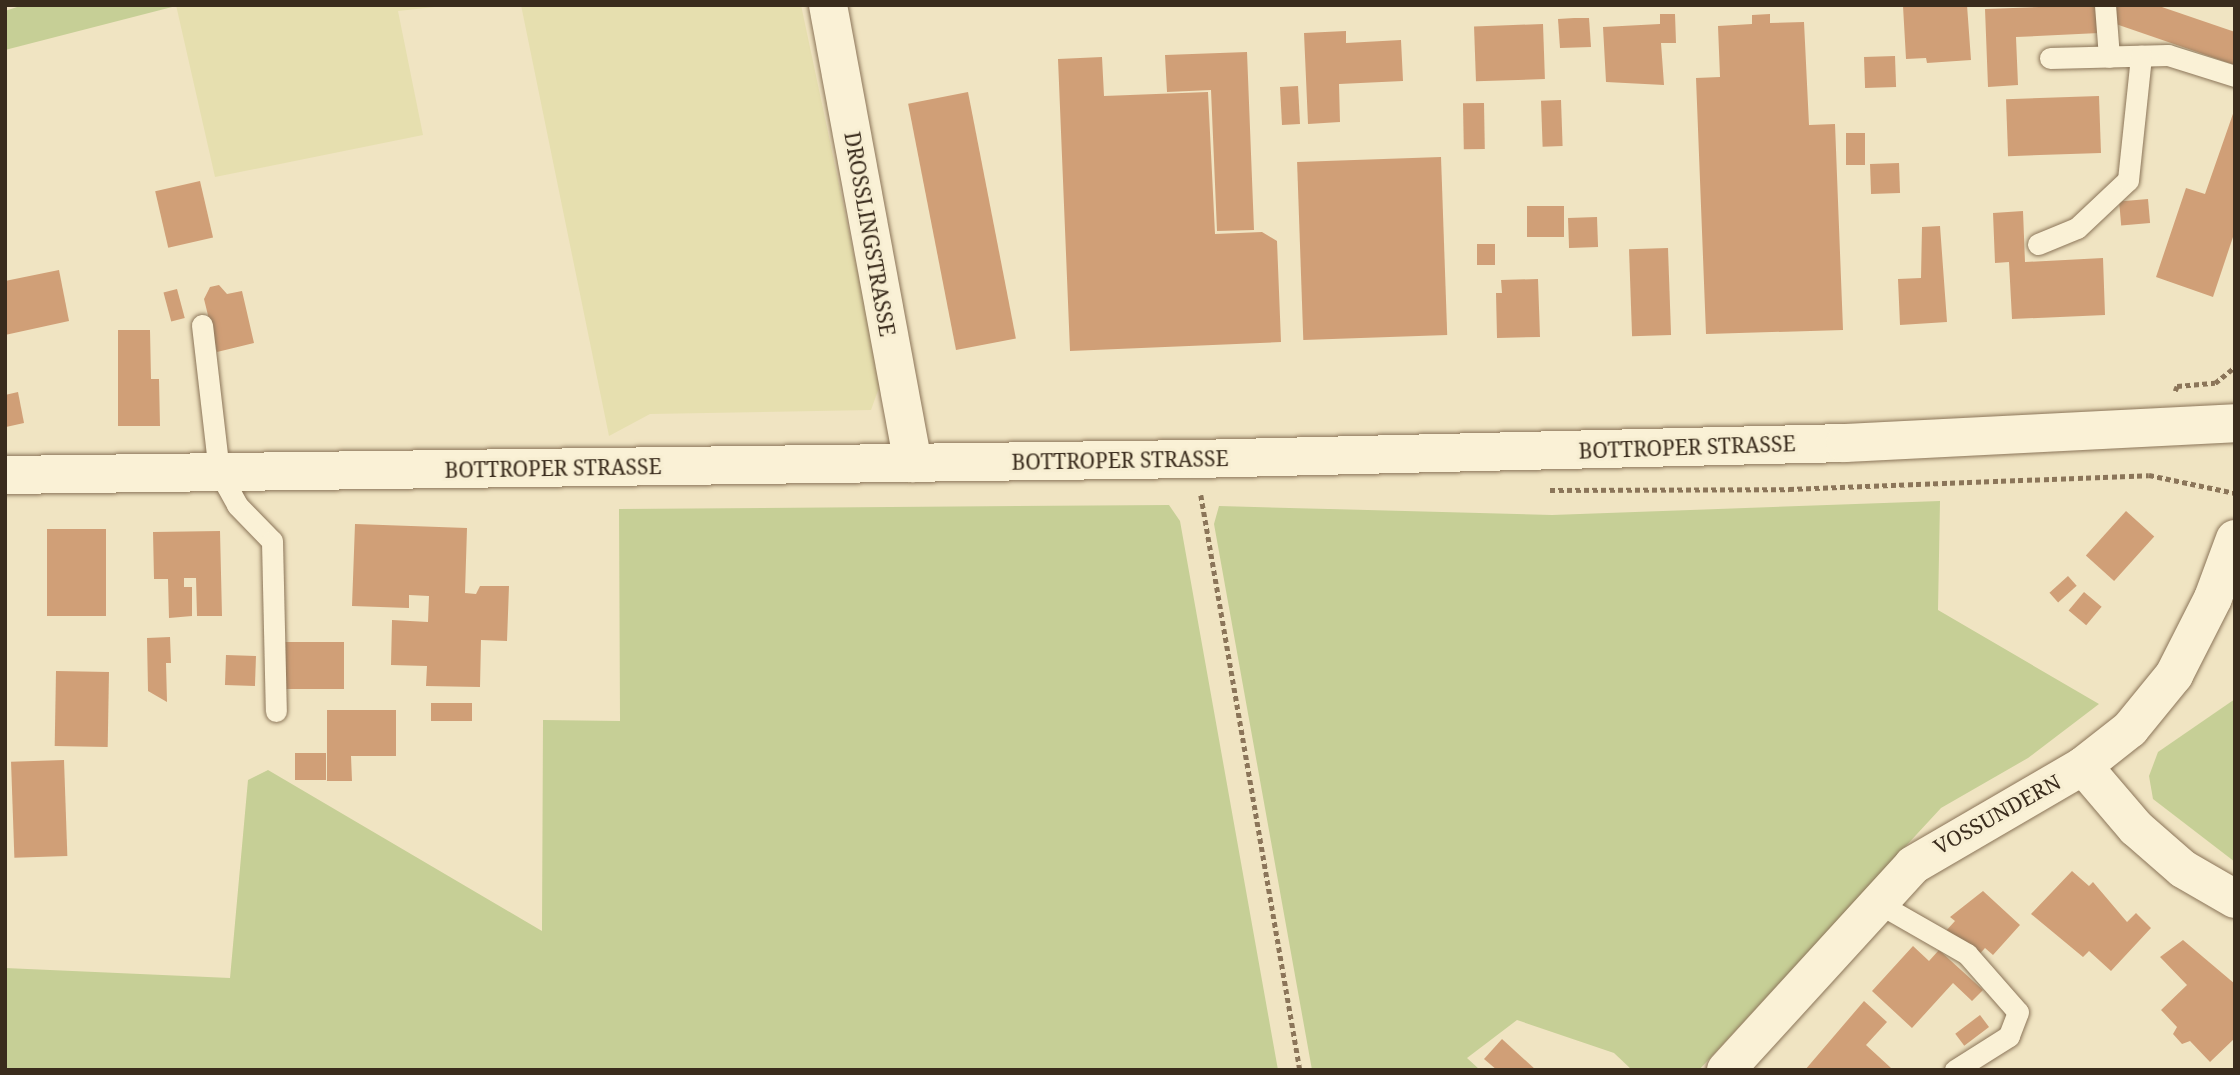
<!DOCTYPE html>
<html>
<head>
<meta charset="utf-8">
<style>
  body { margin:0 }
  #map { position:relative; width:2240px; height:1075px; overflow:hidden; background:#f0e4c2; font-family:"Noto Serif",serif }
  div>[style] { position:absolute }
  .farmland>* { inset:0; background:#e6dfaf }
  .green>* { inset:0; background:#c6cf96 }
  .building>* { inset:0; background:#d09f77; transform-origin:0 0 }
  .path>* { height:4.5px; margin-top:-2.25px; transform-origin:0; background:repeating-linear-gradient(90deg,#8b7559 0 5px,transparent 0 8.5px) }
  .roads { filter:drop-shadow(0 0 2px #8b7559) drop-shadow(0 0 2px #8b7559) }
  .service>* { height:21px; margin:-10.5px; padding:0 10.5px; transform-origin:10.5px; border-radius:10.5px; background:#faf1d6 }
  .minor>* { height:38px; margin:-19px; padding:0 19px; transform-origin:19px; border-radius:19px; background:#faf1d6 }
  .tertiary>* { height:38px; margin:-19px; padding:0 19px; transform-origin:19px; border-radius:19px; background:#faf1d6 }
  .secondary>* { height:38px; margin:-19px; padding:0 19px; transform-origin:19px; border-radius:19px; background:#faf1d6 }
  span { translate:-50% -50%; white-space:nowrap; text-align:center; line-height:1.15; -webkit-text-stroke:6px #f7eed2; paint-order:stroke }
  .street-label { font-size:21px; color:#3a2c1d }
  .frame { position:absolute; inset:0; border:7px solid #3a2c1d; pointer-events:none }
</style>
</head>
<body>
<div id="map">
  <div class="farmland">
    <div style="clip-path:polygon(176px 5px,453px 5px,398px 11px,423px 135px,215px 177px)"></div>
    <div style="clip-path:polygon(521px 5px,801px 5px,881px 382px,871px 410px,650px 414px,609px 436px)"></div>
  </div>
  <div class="green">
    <div style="clip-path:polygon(23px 5px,176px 5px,176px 6px,5px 50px,5px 11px)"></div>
    <div style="clip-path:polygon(1940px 501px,1938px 610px,2099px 704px,2028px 758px,1941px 808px,1699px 1070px,1632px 1070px,1614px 1053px,1517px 1020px,1467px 1058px,1480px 1070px,1312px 1070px,1214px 524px,1219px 506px,1552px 515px)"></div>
    <div style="clip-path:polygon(1169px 505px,1180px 521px,1278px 1070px,5px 1070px,5px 968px,230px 978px,248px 780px,268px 770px,542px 931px,543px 720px,620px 721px,619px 509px)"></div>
    <div style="clip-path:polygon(2235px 699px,2235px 862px,2153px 799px,2149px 776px,2158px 752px)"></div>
  </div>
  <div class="building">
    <div style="clip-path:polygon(1916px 5px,1967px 5px,1971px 60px,1927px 63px,1926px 58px,1906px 59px,1903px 6px)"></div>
    <div style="clip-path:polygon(2098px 5px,2099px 33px,2016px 37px,2018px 85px,1988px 87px,1985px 9px)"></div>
    <div style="clip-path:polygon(2116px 5px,2156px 5px,2235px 32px,2235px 65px,2110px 22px)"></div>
    <div style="clip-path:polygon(1660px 14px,1675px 14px,1676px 43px,1661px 43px,1664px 85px,1606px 82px,1603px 27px,1660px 24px)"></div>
    <div style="clip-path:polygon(1770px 14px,1770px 23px,1804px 22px,1809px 125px,1835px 124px,1843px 330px,1706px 334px,1696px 78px,1720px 77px,1718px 26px,1752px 24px,1752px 15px)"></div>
    <div style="clip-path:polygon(1574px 18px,1589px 18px,1591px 47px,1560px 48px,1558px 19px)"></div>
    <div style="left:1543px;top:24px;width:55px;height:69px;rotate:88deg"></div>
    <div style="clip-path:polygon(1346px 31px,1346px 43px,1401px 40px,1403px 81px,1339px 84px,1340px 122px,1308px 124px,1304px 33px)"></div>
    <div style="clip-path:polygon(1247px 52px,1254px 230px,1217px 231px,1211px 90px,1167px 92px,1165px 55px)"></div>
    <div style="left:1895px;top:56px;width:31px;height:31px;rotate:88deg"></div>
    <div style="clip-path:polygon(1102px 57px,1104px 96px,1208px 92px,1215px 234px,1262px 232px,1277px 241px,1281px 342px,1070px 351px,1058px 59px)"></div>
    <div style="left:1298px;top:86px;width:38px;height:18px;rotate:87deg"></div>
    <div style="left:968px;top:92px;width:251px;height:61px;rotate:79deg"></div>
    <div style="left:2099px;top:96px;width:57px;height:93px;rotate:88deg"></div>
    <div style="left:1561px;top:100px;width:46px;height:20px;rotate:88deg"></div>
    <div style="left:1484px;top:103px;width:46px;height:21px;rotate:89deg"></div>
    <div style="clip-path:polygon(2235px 108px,2235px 231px,2213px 297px,2156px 277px,2186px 188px,2205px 194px)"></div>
    <div style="left:1846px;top:133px;width:19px;height:32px"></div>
    <div style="left:1441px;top:157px;width:178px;height:144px;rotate:88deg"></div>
    <div style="left:1899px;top:163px;width:30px;height:29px;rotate:88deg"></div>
    <div style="left:200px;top:181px;width:58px;height:46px;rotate:77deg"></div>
    <div style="left:2148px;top:199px;width:24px;height:29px;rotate:85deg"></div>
    <div style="left:1564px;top:206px;width:31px;height:37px;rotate:90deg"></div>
    <div style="clip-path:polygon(2023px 211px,2025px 262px,2103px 258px,2105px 315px,2012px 319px,2009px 262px,1995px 263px,1993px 213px)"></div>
    <div style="left:1597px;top:217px;width:30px;height:29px;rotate:88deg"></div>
    <div style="clip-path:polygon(1940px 226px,1947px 322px,1900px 325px,1898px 279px,1921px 278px,1922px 227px)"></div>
    <div style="left:1477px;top:244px;width:18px;height:21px"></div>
    <div style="left:1668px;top:248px;width:87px;height:39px;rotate:88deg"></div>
    <div style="clip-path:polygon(59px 270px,69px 321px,5px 335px,5px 281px)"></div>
    <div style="clip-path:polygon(1538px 279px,1540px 337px,1497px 338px,1496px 293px,1502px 293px,1501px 280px)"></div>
    <div style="clip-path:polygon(219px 285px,227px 294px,242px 291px,254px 343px,217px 352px,204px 299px,210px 287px)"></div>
    <div style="left:177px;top:289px;width:30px;height:14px;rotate:75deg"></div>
    <div style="clip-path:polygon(118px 330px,150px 330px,151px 379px,159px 379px,160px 426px,118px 426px)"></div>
    <div style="clip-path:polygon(18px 392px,24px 423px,6px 427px,5px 395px)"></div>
    <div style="left:2126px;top:511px;width:38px;height:60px;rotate:42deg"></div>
    <div style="clip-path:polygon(355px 524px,467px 528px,465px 593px,476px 594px,480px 586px,509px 586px,507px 641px,481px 640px,480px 687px,426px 686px,427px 666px,391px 665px,392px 620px,428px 622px,429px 596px,409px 595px,409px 608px,352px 606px)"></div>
    <div style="left:47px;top:529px;width:59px;height:87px"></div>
    <div style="clip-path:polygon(220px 531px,222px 616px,197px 616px,196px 578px,184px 578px,184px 587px,192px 587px,192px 616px,169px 618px,168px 579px,154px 579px,153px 532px)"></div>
    <div style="left:2068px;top:576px;width:13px;height:25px;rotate:48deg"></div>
    <div style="left:2084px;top:592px;width:23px;height:24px;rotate:40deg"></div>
    <div style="clip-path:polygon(170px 637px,171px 663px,166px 663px,167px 702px,148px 691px,147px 638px)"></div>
    <div style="left:279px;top:642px;width:65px;height:47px"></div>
    <div style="left:226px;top:655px;width:30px;height:30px;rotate:2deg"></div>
    <div style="left:56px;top:671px;width:53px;height:75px;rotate:1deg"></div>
    <div style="left:431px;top:703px;width:41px;height:18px"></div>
    <div style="clip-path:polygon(327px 710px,396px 710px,396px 756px,351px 756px,352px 781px,327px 781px)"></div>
    <div style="left:295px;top:753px;width:31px;height:27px"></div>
    <div style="left:64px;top:760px;width:96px;height:53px;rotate:88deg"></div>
    <div style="clip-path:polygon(2072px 871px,2089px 886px,2093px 882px,2127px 922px,2136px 913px,2151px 928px,2111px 971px,2089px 951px,2083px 957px,2031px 914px)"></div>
    <div style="clip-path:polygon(1983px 891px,2020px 925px,1993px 955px,1985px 948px,1975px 959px,1945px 932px,1955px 921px,1950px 917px)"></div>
    <div style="clip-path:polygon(2183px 940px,2235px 984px,2235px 1038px,2210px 1062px,2190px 1041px,2182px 1044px,2173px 1034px,2177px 1027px,2161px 1010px,2187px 985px,2160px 957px)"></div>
    <div style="clip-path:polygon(1913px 946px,1929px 961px,1939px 950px,1983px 990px,1972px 1001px,1953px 983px,1912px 1028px,1872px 991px)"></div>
    <div style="clip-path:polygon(1864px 1001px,1887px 1022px,1866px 1045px,1891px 1068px,1805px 1070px)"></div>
    <div style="left:1980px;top:1015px;width:15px;height:31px;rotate:53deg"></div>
    <div style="clip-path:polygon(1502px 1039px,1536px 1070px,1497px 1070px,1484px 1059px)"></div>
  </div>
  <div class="path">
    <div style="left:2175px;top:391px;width:5px;rotate:-68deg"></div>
    <div style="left:2177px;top:386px;width:38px;rotate:-5deg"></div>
    <div style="left:2215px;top:383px;width:26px;rotate:-39deg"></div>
    <div style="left:1550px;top:490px;width:239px;rotate:-0.2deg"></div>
    <div style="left:1789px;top:489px;width:360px;rotate:-2.2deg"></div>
    <div style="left:2149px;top:475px;width:88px;rotate:11.8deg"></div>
    <div style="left:1201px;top:495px;width:583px;rotate:80.23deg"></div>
  </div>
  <div class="roads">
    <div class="service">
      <div style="left:2105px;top:5px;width:52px;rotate:85.6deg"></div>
      <div style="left:2050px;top:58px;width:118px;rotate:-1.5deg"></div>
      <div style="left:2168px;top:55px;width:70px;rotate:17.4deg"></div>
      <div style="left:2038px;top:244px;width:42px;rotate:-22.3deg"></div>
      <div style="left:2077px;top:228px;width:70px;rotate:-43.3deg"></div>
      <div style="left:2128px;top:180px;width:125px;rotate:-84deg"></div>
      <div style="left:202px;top:325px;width:148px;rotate:83.4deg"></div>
      <div style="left:219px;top:472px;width:38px;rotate:61deg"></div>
      <div style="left:237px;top:505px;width:50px;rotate:45.8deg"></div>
      <div style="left:272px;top:541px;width:170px;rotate:88.7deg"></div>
      <div style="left:1878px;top:903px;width:103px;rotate:29.8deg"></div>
      <div style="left:1967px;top:954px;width:77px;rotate:48.7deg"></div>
      <div style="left:2018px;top:1012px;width:26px;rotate:111deg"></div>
      <div style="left:2009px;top:1036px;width:64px;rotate:147.8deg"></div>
    </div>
    <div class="minor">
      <div style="left:828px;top:5px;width:466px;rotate:79.5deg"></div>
      <div style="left:2083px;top:766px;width:82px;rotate:49.5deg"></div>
      <div style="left:2136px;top:828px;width:62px;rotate:41.1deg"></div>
      <div style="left:2183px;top:869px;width:60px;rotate:30deg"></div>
    </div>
    <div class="tertiary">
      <div style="left:1726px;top:1070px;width:277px;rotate:-47.6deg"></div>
      <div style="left:1913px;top:865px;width:197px;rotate:-30.2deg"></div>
      <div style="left:2083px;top:766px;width:60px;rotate:-38.2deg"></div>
      <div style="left:2130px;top:729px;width:70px;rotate:-50.8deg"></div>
      <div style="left:2174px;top:675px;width:86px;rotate:-63.1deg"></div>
      <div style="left:2213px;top:598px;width:63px;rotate:-69.6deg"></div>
    </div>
    <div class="secondary">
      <div style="left:5px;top:475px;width:1191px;rotate:-0.77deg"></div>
      <div style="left:1196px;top:459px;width:649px;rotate:-1.41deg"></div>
      <div style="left:1845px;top:443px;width:391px;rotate:-2.9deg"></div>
    </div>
  </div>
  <div class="street-label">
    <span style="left:870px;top:234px;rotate:80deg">DROSSLINGSTRASSE</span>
    <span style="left:1687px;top:447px;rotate:-2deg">BOTTROPER STRASSE</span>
    <span style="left:1120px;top:460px;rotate:-1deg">BOTTROPER STRASSE</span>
    <span style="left:553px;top:468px;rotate:-1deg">BOTTROPER STRASSE</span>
    <span style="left:1997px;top:814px;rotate:-29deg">VOSSUNDERN</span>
  </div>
  <div class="frame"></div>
</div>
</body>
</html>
